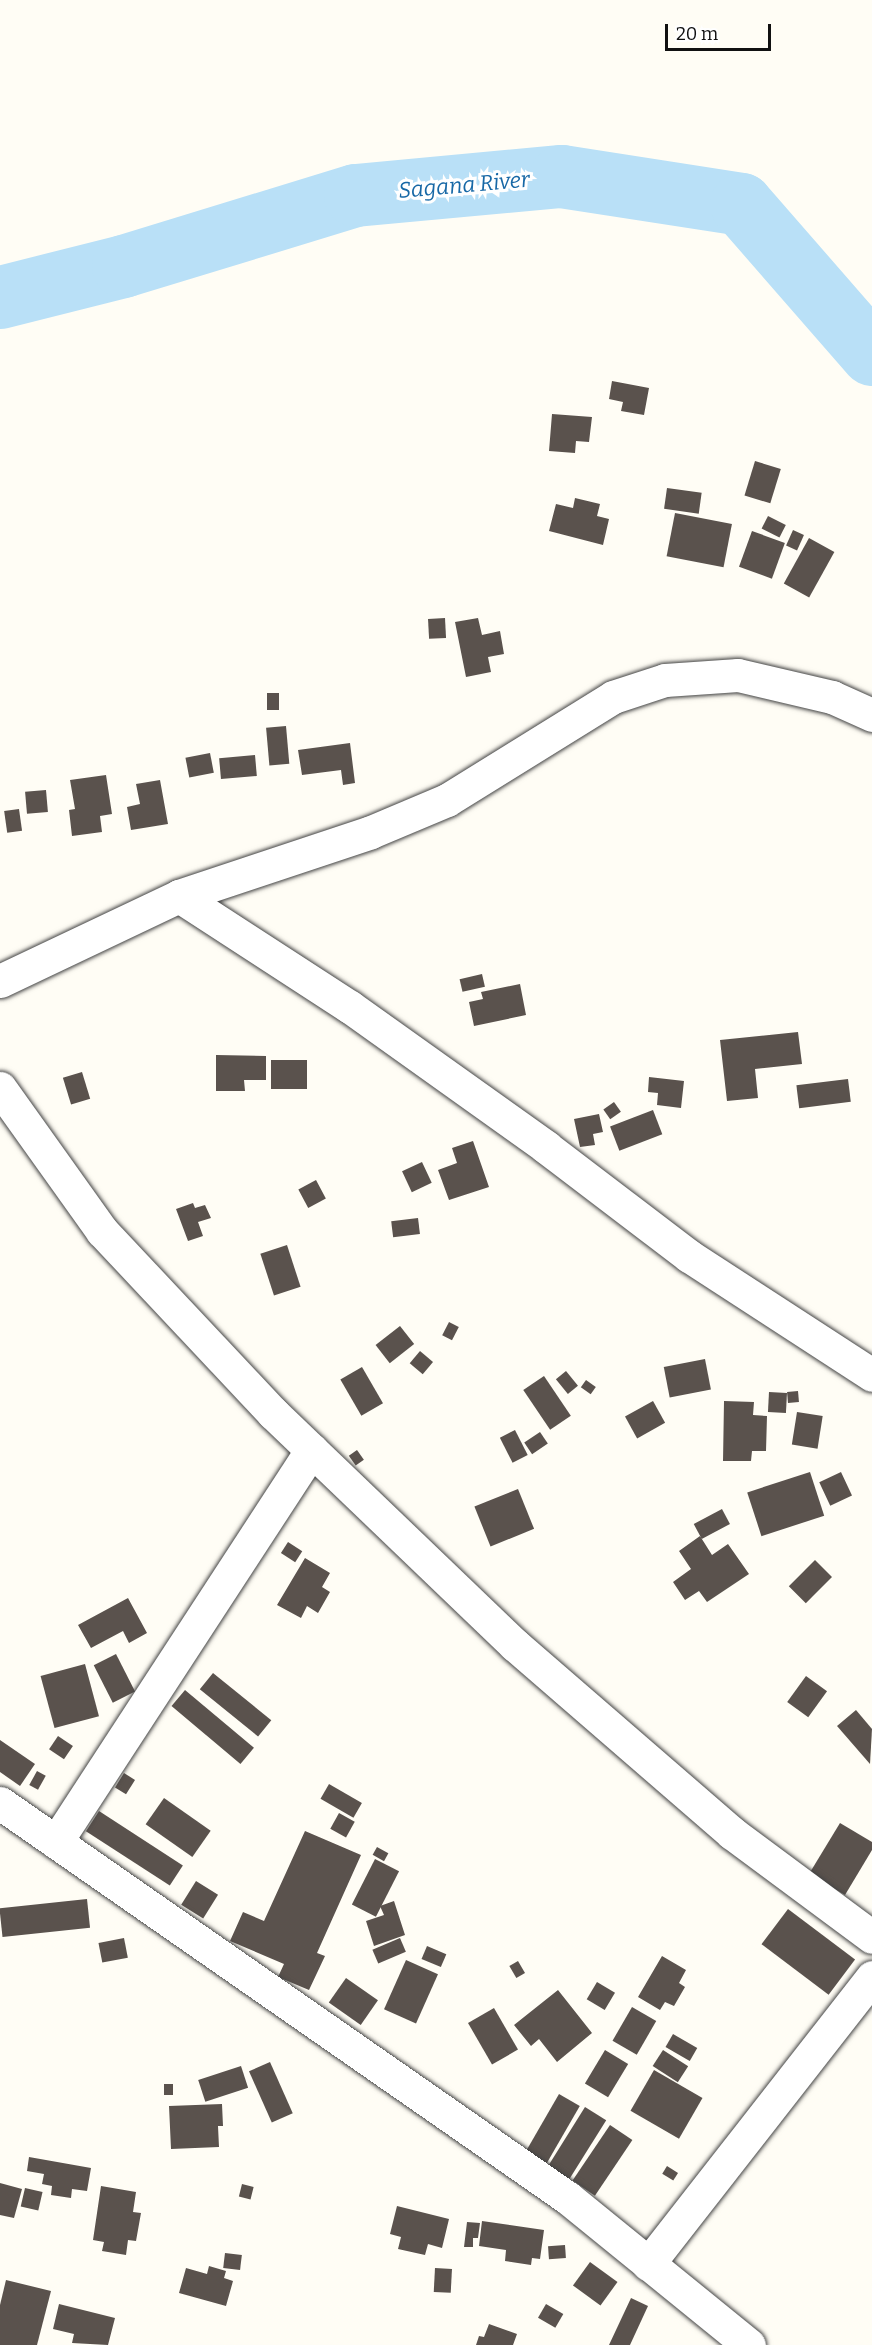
<!DOCTYPE html>
<html>
<head>
<meta charset="utf-8">
<style>
  body { margin:0 }
  #map { position:relative; width:872px; height:2345px; overflow:hidden; background:#fffdf5; font-family:Bitter,serif }
  div>[style] { position:absolute }
  .river>* { height:63px; margin:-31.5px; padding:0 31.5px; transform-origin:31.5px; border-radius:31.5px; background:#b9e0f7 }
  .building>* { inset:0; background:#5a524d; transform-origin:0 0 }
  .roads { filter:drop-shadow(0 0 2px #444) drop-shadow(0 0 2px #444) }
  .minor>* { height:33px; margin:-16.5px; padding:0 16.5px; transform-origin:16.5px; border-radius:16.5px; background:#fff }
  span { translate:-50% -50%; white-space:nowrap; text-align:center; line-height:1.15; -webkit-text-stroke:6px #fff; paint-order:stroke }
  .water-label { font-size:22px; color:#1768a6; font-style:italic }
  .scale { position:absolute; left:665px; top:24px; width:106px; height:27px; box-sizing:border-box; border:3px solid #111; border-top:0; padding-left:8px; font-size:18px; line-height:21px; white-space:nowrap; color:#111; -webkit-text-stroke:4px #fff; paint-order:stroke }
</style>
</head>
<body>
<div id="map">
  <div class="river">
    <div style="left:0;top:297px;width:127px;rotate:-14.1deg"></div>
    <div style="left:123px;top:266px;width:243px;rotate:-17deg"></div>
    <div style="left:355px;top:195px;width:207px;rotate:-5.3deg"></div>
    <div style="left:561px;top:176px;width:182px;rotate:8.8deg"></div>
    <div style="left:741px;top:204px;width:199px;rotate:48.9deg"></div>
  </div>
  <div class="building">
    <div style="clip-path:polygon(612px 381px,649px 388px,644px 415px,621px 411px,623px 402px,609px 399px)"></div>
    <div style="clip-path:polygon(552px 414px,592px 417px,589px 442px,576px 441px,575px 453px,549px 451px)"></div>
    <div style="left:755px;top:461px;width:27px;height:36px;rotate:17deg"></div>
    <div style="left:667px;top:488px;width:35px;height:21px;rotate:8deg"></div>
    <div style="clip-path:polygon(575px 498px,600px 504px,597px 516px,609px 519px,603px 545px,549px 531px,556px 504px,573px 508px)"></div>
    <div style="left:675px;top:513px;width:58px;height:44px;rotate:11deg"></div>
    <div style="left:768px;top:516px;width:20px;height:14px;rotate:27deg"></div>
    <div style="left:793px;top:530px;width:12px;height:17px;rotate:24deg"></div>
    <div style="left:752px;top:531px;width:35px;height:38px;rotate:20deg"></div>
    <div style="left:809px;top:538px;width:29px;height:52px;rotate:29deg"></div>
    <div style="left:445px;top:618px;width:20px;height:17px;rotate:87deg"></div>
    <div style="clip-path:polygon(478px 618px,482px 635px,500px 631px,504px 654px,488px 657px,491px 672px,466px 677px,455px 622px)"></div>
    <div style="left:267px;top:693px;width:12px;height:17px"></div>
    <div style="left:286px;top:726px;width:38px;height:20px;rotate:85deg"></div>
    <div style="clip-path:polygon(350px 743px,355px 783px,343px 785px,341px 770px,302px 775px,298px 750px)"></div>
    <div style="left:210px;top:753px;width:20px;height:25px;rotate:79deg"></div>
    <div style="left:255px;top:755px;width:21px;height:36px;rotate:85deg"></div>
    <div style="clip-path:polygon(106px 775px,112px 814px,100px 816px,102px 832px,72px 836px,69px 810px,75px 809px,70px 780px)"></div>
    <div style="clip-path:polygon(160px 780px,168px 824px,131px 830px,127px 807px,140px 804px,136px 784px)"></div>
    <div style="left:46px;top:790px;width:22px;height:21px;rotate:85deg"></div>
    <div style="left:19px;top:809px;width:22px;height:15px;rotate:82deg"></div>
    <div style="left:482px;top:974px;width:13px;height:23px;rotate:77deg"></div>
    <div style="clip-path:polygon(520px 984px,526px 1015px,474px 1026px,469px 1002px,483px 999px,481px 992px)"></div>
    <div style="clip-path:polygon(798px 1032px,802px 1064px,755px 1069px,758px 1098px,727px 1101px,720px 1040px)"></div>
    <div style="clip-path:polygon(216px 1055px,266px 1056px,266px 1080px,244px 1080px,245px 1091px,216px 1091px)"></div>
    <div style="left:271px;top:1060px;width:36px;height:29px"></div>
    <div style="left:82px;top:1072px;width:28px;height:20px;rotate:73deg"></div>
    <div style="clip-path:polygon(649px 1077px,684px 1081px,681px 1108px,657px 1105px,658px 1093px,648px 1092px)"></div>
    <div style="left:848px;top:1079px;width:23px;height:52px;rotate:83deg"></div>
    <div style="left:614px;top:1102px;width:12px;height:13px;rotate:55deg"></div>
    <div style="left:653px;top:1110px;width:26px;height:46px;rotate:69deg"></div>
    <div style="clip-path:polygon(599px 1114px,603px 1132px,593px 1134px,595px 1145px,580px 1147px,574px 1119px)"></div>
    <div style="clip-path:polygon(473px 1141px,489px 1187px,449px 1200px,438px 1170px,457px 1163px,452px 1148px)"></div>
    <div style="left:422px;top:1162px;width:23px;height:22px;rotate:65deg"></div>
    <div style="left:316px;top:1180px;width:21px;height:20px;rotate:62deg"></div>
    <div style="clip-path:polygon(193px 1203px,195px 1208px,205px 1205px,211px 1218px,198px 1222px,203px 1236px,188px 1241px,176px 1209px)"></div>
    <div style="left:418px;top:1218px;width:16px;height:27px;rotate:83deg"></div>
    <div style="left:287px;top:1245px;width:44px;height:28px;rotate:72deg"></div>
    <div style="left:449px;top:1322px;width:11px;height:15px;rotate:27deg"></div>
    <div style="left:400px;top:1326px;width:23px;height:31px;rotate:52deg"></div>
    <div style="left:420px;top:1351px;width:17px;height:16px;rotate:40deg"></div>
    <div style="left:705px;top:1359px;width:31px;height:42px;rotate:79deg"></div>
    <div style="left:362px;top:1367px;width:42px;height:25px;rotate:60deg"></div>
    <div style="left:566px;top:1371px;width:19px;height:13px;rotate:51deg"></div>
    <div style="left:544px;top:1376px;width:48px;height:25px;rotate:56deg"></div>
    <div style="left:586px;top:1380px;width:12px;height:9px;rotate:35deg"></div>
    <div style="left:798px;top:1391px;width:11px;height:11px;rotate:85deg"></div>
    <div style="left:769px;top:1392px;width:18px;height:20px;rotate:3deg"></div>
    <div style="left:653px;top:1401px;width:25px;height:32px;rotate:61deg"></div>
    <div style="clip-path:polygon(724px 1401px,754px 1402px,753px 1415px,767px 1416px,766px 1451px,752px 1451px,751px 1461px,723px 1461px)"></div>
    <div style="left:797px;top:1412px;width:26px;height:33px;rotate:9deg"></div>
    <div style="left:515px;top:1430px;width:28px;height:17px;rotate:63deg"></div>
    <div style="left:540px;top:1432px;width:14px;height:19px;rotate:56deg"></div>
    <div style="left:357px;top:1450px;width:12px;height:10px;rotate:55deg"></div>
    <div style="left:810px;top:1472px;width:46px;height:66px;rotate:72deg"></div>
    <div style="left:841px;top:1472px;width:26px;height:24px;rotate:65deg"></div>
    <div style="left:518px;top:1489px;width:43px;height:47px;rotate:68deg"></div>
    <div style="left:722px;top:1509px;width:17px;height:32px;rotate:62deg"></div>
    <div style="clip-path:polygon(700px 1536px,712px 1555px,728px 1544px,749px 1574px,707px 1602px,699px 1591px,685px 1600px,673px 1582px,691px 1569px,679px 1551px)"></div>
    <div style="left:288px;top:1542px;width:17px;height:13px;rotate:33deg"></div>
    <div style="clip-path:polygon(305px 1558px,330px 1573px,322px 1587px,330px 1592px,318px 1613px,307px 1606px,301px 1618px,277px 1605px)"></div>
    <div style="left:815px;top:1560px;width:24px;height:37px;rotate:45deg"></div>
    <div style="clip-path:polygon(128px 1598px,147px 1633px,129px 1643px,123px 1631px,91px 1648px,78px 1625px)"></div>
    <div style="left:116px;top:1654px;width:42px;height:25px;rotate:63deg"></div>
    <div style="left:85px;top:1664px;width:54px;height:46px;rotate:75deg"></div>
    <div style="left:213px;top:1673px;width:75px;height:21px;rotate:39deg"></div>
    <div style="left:806px;top:1676px;width:26px;height:32px;rotate:36deg"></div>
    <div style="left:185px;top:1690px;width:90px;height:21px;rotate:40deg"></div>
    <div style="clip-path:polygon(856px 1710px,872px 1729px,870px 1764px,837px 1726px)"></div>
    <div style="left:58px;top:1736px;width:18px;height:16px;rotate:34deg"></div>
    <div style="clip-path:polygon(0 1740px,35px 1764px,20px 1786px,0 1772px)"></div>
    <div style="left:37px;top:1771px;width:10px;height:16px;rotate:29deg"></div>
    <div style="left:124px;top:1773px;width:13px;height:17px;rotate:32deg"></div>
    <div style="left:329px;top:1784px;width:38px;height:17px;rotate:30deg"></div>
    <div style="left:164px;top:1798px;width:57px;height:32px;rotate:35deg"></div>
    <div style="left:99px;top:1811px;width:100px;height:24px;rotate:33deg"></div>
    <div style="left:339px;top:1813px;width:18px;height:18px;rotate:29deg"></div>
    <div style="clip-path:polygon(840px 1823px,872px 1842px,872px 1850px,845px 1895px,809px 1874px)"></div>
    <div style="clip-path:polygon(305px 1831px,361px 1855px,317px 1953px,325px 1956px,309px 1990px,278px 1977px,284px 1964px,230px 1941px,243px 1912px,264px 1921px)"></div>
    <div style="left:377px;top:1847px;width:13px;height:9px;rotate:29deg"></div>
    <div style="left:375px;top:1859px;width:27px;height:51px;rotate:27deg"></div>
    <div style="left:196px;top:1881px;width:26px;height:28px;rotate:32deg"></div>
    <div style="left:87px;top:1899px;width:29px;height:88px;rotate:84deg"></div>
    <div style="clip-path:polygon(394px 1901px,405px 1935px,374px 1946px,366px 1921px,384px 1915px,380px 1906px)"></div>
    <div style="left:788px;top:1909px;width:84px;height:44px;rotate:37deg"></div>
    <div style="left:124px;top:1938px;width:20px;height:26px;rotate:79deg"></div>
    <div style="left:400px;top:1938px;width:15px;height:30px;rotate:67deg"></div>
    <div style="left:427px;top:1946px;width:21px;height:14px;rotate:23deg"></div>
    <div style="clip-path:polygon(662px 1956px,686px 1970px,679px 1983px,685px 1987px,674px 2006px,665px 2002px,660px 2010px,638px 1997px)"></div>
    <div style="left:406px;top:1960px;width:35px;height:54px;rotate:24deg"></div>
    <div style="left:518px;top:1961px;width:14px;height:10px;rotate:60deg"></div>
    <div style="left:346px;top:1978px;width:39px;height:30px;rotate:35deg"></div>
    <div style="left:597px;top:1982px;width:21px;height:20px;rotate:31deg"></div>
    <div style="clip-path:polygon(558px 1990px,592px 2033px,557px 2062px,539px 2039px,531px 2046px,514px 2025px)"></div>
    <div style="left:632px;top:2007px;width:28px;height:39px;rotate:30deg"></div>
    <div style="left:494px;top:2008px;width:48px;height:30px;rotate:60deg"></div>
    <div style="left:673px;top:2034px;width:28px;height:15px;rotate:30deg"></div>
    <div style="left:605px;top:2050px;width:27px;height:39px;rotate:31deg"></div>
    <div style="left:663px;top:2050px;width:30px;height:19px;rotate:33deg"></div>
    <div style="left:270px;top:2062px;width:56px;height:23px;rotate:66deg"></div>
    <div style="left:241px;top:2066px;width:23px;height:45px;rotate:72deg"></div>
    <div style="left:654px;top:2070px;width:56px;height:47px;rotate:30deg"></div>
    <div style="left:164px;top:2084px;width:9px;height:11px"></div>
    <div style="left:559px;top:2094px;width:24px;height:69px;rotate:30deg"></div>
    <div style="clip-path:polygon(222px 2104px,223px 2126px,218px 2126px,219px 2147px,171px 2149px,169px 2106px)"></div>
    <div style="left:585px;top:2107px;width:25px;height:72px;rotate:32deg"></div>
    <div style="left:610px;top:2125px;width:27px;height:67px;rotate:34deg"></div>
    <div style="clip-path:polygon(29px 2157px,91px 2168px,87px 2191px,72px 2189px,71px 2198px,51px 2195px,52px 2186px,42px 2184px,44px 2174px,27px 2171px)"></div>
    <div style="left:667px;top:2166px;width:13px;height:9px;rotate:32deg"></div>
    <div style="clip-path:polygon(0 2183px,22px 2189px,14px 2218px,0 2215px)"></div>
    <div style="left:242px;top:2184px;width:12px;height:13px;rotate:14deg"></div>
    <div style="clip-path:polygon(101px 2186px,136px 2192px,133px 2212px,141px 2213px,136px 2241px,128px 2240px,126px 2255px,102px 2251px,104px 2242px,93px 2240px)"></div>
    <div style="left:25px;top:2188px;width:18px;height:19px;rotate:13deg"></div>
    <div style="clip-path:polygon(397px 2206px,449px 2219px,442px 2248px,428px 2244px,425px 2255px,398px 2249px,401px 2237px,390px 2234px)"></div>
    <div style="clip-path:polygon(482px 2221px,544px 2230px,540px 2259px,532px 2258px,531px 2265px,505px 2261px,506px 2250px,479px 2246px)"></div>
    <div style="clip-path:polygon(467px 2222px,480px 2223px,478px 2238px,473px 2238px,473px 2247px,464px 2247px)"></div>
    <div style="left:565px;top:2245px;width:13px;height:17px;rotate:86deg"></div>
    <div style="left:225px;top:2253px;width:17px;height:15px;rotate:7deg"></div>
    <div style="left:590px;top:2262px;width:34px;height:29px;rotate:36deg"></div>
    <div style="clip-path:polygon(209px 2266px,226px 2271px,224px 2278px,233px 2281px,226px 2306px,179px 2293px,186px 2268px,207px 2274px)"></div>
    <div style="left:435px;top:2268px;width:17px;height:24px;rotate:3deg"></div>
    <div style="clip-path:polygon(6px 2280px,51px 2291px,37px 2345px,0 2345px,0 2305px)"></div>
    <div style="clip-path:polygon(631px 2298px,648px 2306px,630px 2345px,609px 2345px)"></div>
    <div style="clip-path:polygon(59px 2304px,115px 2318px,108px 2345px,72px 2343px,74px 2334px,53px 2329px)"></div>
    <div style="left:546px;top:2304px;width:20px;height:16px;rotate:30deg"></div>
    <div style="clip-path:polygon(489px 2324px,517px 2334px,513px 2345px,476px 2345px,479px 2336px,484px 2337px)"></div>
  </div>
  <div class="roads">
    <div class="minor">
      <div style="left:179px;top:896px;width:204px;rotate:33deg"></div>
      <div style="left:350px;top:1007px;width:241px;rotate:35.5deg"></div>
      <div style="left:546px;top:1147px;width:180px;rotate:37.3deg"></div>
      <div style="left:689px;top:1256px;width:218px;rotate:33deg"></div>
      <div style="left:0;top:981px;width:198px;rotate:-25.4deg"></div>
      <div style="left:179px;top:896px;width:202px;rotate:-18.4deg"></div>
      <div style="left:371px;top:832px;width:82px;rotate:-22.8deg"></div>
      <div style="left:447px;top:800px;width:195px;rotate:-31.8deg"></div>
      <div style="left:613px;top:697px;width:55px;rotate:-18.1deg"></div>
      <div style="left:665px;top:680px;width:73px;rotate:-3.9deg"></div>
      <div style="left:738px;top:675px;width:97px;rotate:13.2deg"></div>
      <div style="left:832px;top:697px;width:44px;rotate:24.2deg"></div>
      <div style="left:0;top:1088px;width:176px;rotate:54.5deg"></div>
      <div style="left:102px;top:1231px;width:250px;rotate:46.8deg"></div>
      <div style="left:273px;top:1413px;width:335px;rotate:43.8deg"></div>
      <div style="left:515px;top:1645px;width:287px;rotate:40.9deg"></div>
      <div style="left:732px;top:1833px;width:174px;rotate:36.6deg"></div>
      <div style="left:0;top:1803px;width:692px;rotate:34.82deg"></div>
      <div style="left:568px;top:2198px;width:233px;rotate:39.1deg"></div>
      <div style="left:56px;top:1842px;width:468px;rotate:-56.9deg"></div>
      <div style="left:648px;top:2264px;width:364px;rotate:-52deg"></div>
    </div>
  </div>
  <div class="water-label">
    <span style="left:464px;top:185px;rotate:-5deg">Sagana River</span>
  </div>
  <div class="scale">20 m</div>
</div>
</body>
</html>
